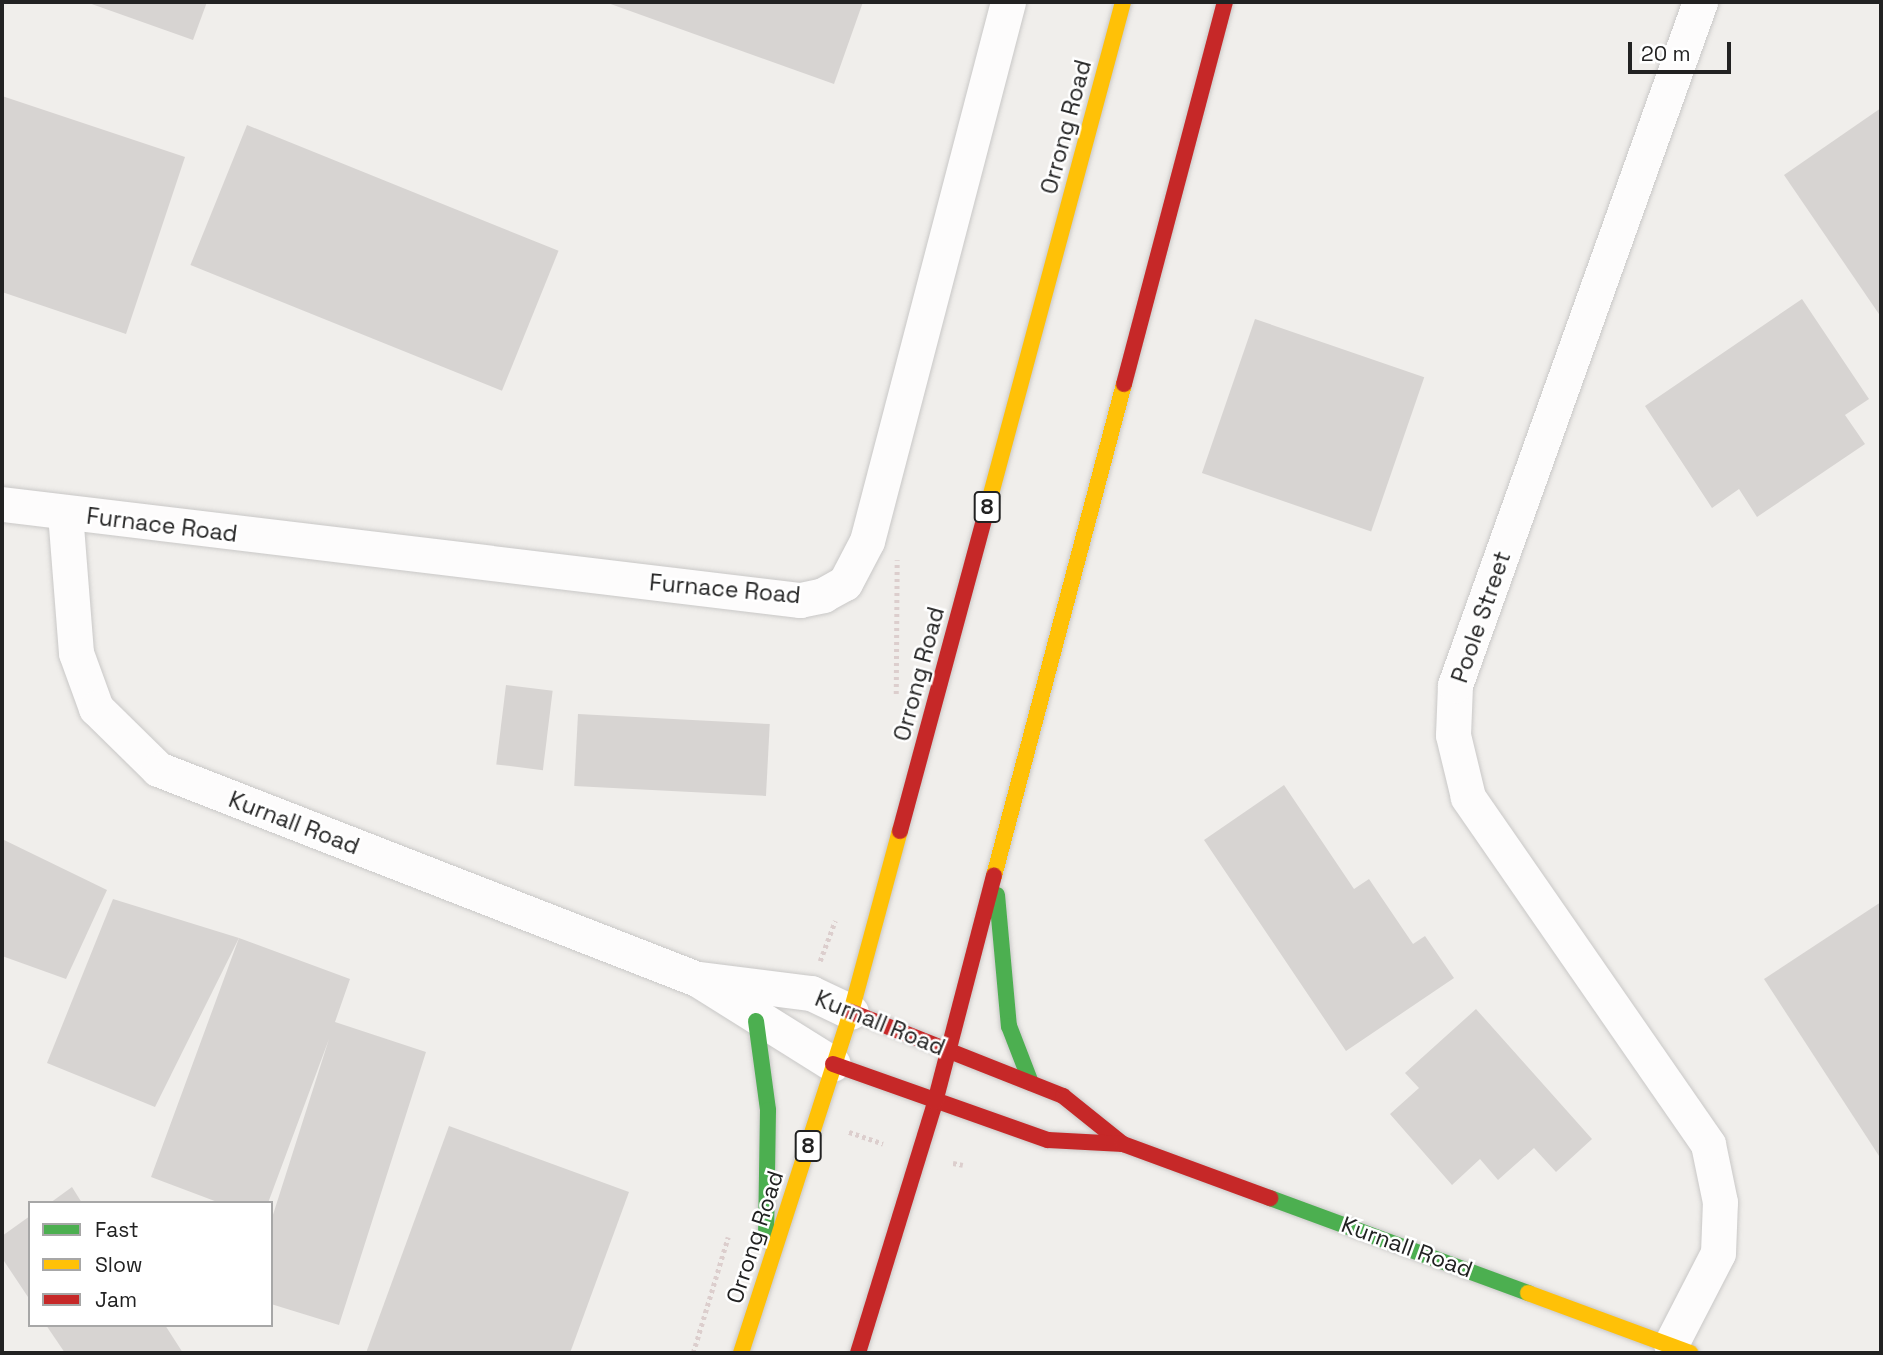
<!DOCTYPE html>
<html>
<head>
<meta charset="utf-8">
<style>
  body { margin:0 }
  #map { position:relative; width:1883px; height:1355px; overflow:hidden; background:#f0eeeb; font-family:"Space Grotesk",sans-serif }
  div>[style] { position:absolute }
  .building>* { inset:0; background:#d7d4d2; transform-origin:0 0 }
  .path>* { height:4.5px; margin-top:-2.25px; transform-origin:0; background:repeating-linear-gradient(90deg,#dccecd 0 3.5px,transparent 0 7px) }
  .roads { filter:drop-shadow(0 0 2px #c9c8c7) drop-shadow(0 0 2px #c9c8c7) }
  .street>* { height:35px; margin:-17.5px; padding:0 17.5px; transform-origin:17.5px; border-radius:17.5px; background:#fdfcfc }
  .fast>* { height:16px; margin:-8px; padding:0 8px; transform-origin:8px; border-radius:8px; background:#4caf50 }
  .slow>* { height:16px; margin:-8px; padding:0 8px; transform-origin:8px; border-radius:8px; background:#ffc107 }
  .jam>* { height:16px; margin:-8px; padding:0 8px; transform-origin:8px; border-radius:8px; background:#c62828 }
  span { translate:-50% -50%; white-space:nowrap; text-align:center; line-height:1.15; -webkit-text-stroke:5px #fff; paint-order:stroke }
  .shield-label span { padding:2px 5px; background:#fff; border:2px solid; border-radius:5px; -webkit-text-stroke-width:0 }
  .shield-label { font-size:21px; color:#222; font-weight:700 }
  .street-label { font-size:23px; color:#222 }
  .frame { position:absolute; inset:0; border:4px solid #222; pointer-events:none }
  .legend { position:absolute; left:28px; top:1201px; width:245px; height:126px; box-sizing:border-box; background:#fff; border:2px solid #a7a7a7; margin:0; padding:9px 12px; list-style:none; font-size:21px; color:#222 }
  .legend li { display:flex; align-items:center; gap:14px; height:35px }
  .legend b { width:35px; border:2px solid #a7a7a7 }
  .scale { position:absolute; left:1628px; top:42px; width:103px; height:32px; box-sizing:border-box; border:4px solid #222; border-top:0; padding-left:9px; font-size:21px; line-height:24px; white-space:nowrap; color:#222; -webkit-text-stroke:5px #fff; paint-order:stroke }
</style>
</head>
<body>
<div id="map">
  <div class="building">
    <div style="clip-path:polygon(86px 2px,207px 2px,193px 40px)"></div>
    <div style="clip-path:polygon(605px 2px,863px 2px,834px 84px)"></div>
    <div style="clip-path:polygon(2px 96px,185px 157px,126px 334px,2px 292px)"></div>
    <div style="clip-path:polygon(1881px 108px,1881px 317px,1784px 175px)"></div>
    <div style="left:247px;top:125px;width:336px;height:151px;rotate:22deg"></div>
    <div style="clip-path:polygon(1802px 299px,1869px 399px,1845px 415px,1865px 444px,1757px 517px,1739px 489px,1712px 508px,1645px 406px)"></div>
    <div style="left:1255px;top:319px;width:179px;height:163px;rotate:19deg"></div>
    <div style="left:506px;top:685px;width:47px;height:80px;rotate:7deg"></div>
    <div style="left:578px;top:714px;width:192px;height:72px;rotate:3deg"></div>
    <div style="clip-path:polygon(1284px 785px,1354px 889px,1369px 879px,1413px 944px,1425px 936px,1454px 978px,1346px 1051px,1204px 840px)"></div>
    <div style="clip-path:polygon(2px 839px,107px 890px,66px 979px,2px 956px)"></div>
    <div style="clip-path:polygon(113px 899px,239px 938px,155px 1107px,47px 1063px)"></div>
    <div style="clip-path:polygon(1881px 902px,1881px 1159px,1764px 979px)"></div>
    <div style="clip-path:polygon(239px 938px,350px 979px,335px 1022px,426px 1052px,339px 1325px,271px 1304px,271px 1221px,329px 1039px,268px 1203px,220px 1203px,151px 1177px)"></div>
    <div style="clip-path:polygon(1476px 1009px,1592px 1139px,1556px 1172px,1534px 1148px,1498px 1180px,1480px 1159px,1452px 1185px,1390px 1114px,1419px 1088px,1405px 1073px)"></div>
    <div style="clip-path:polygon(449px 1126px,629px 1192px,570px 1353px,366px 1353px)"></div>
    <div style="clip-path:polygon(72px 1187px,82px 1203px,50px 1203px)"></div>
    <div style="clip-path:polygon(30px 1216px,30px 1300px,2px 1258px,2px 1236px)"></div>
    <div style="clip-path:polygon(46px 1325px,165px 1325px,183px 1353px,65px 1353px)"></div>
  </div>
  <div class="path">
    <div style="left:896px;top:694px;width:134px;rotate:-89.6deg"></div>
    <div style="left:820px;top:961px;width:43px;rotate:-69.4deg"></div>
    <div style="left:849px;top:1132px;width:36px;rotate:19deg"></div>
    <div style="left:953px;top:1163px;width:10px;rotate:11deg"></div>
    <div style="left:693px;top:1353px;width:121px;rotate:-73.2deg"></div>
  </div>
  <div class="roads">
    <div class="street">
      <div style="left:2px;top:504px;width:804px;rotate:6.86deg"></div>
      <div style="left:800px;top:600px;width:24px;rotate:-12deg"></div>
      <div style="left:823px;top:595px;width:25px;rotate:-29deg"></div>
      <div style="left:845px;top:583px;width:47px;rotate:-62.4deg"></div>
      <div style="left:867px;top:541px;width:557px;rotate:-75.34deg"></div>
      <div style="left:65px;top:513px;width:140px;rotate:85.5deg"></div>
      <div style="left:76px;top:653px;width:59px;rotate:70deg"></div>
      <div style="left:96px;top:708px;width:87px;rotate:44.5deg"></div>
      <div style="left:158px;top:769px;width:578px;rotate:21.29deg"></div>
      <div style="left:697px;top:979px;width:160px;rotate:32deg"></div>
      <div style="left:700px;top:979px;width:112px;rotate:7.2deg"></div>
      <div style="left:811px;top:993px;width:44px;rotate:25.4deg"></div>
      <div style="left:1671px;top:1344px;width:102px;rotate:-62.7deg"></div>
      <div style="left:1718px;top:1253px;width:51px;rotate:-87.8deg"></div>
      <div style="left:1720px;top:1202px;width:59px;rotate:-101.7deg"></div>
      <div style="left:1708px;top:1144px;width:422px;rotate:-124.7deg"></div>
      <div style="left:1468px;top:797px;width:64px;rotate:-103.6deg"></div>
      <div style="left:1453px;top:735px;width:50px;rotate:-87.7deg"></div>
      <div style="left:1455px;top:685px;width:726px;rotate:-70.27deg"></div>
    </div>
    <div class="fast">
      <div style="left:997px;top:895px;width:132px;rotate:84.8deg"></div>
      <div style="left:1009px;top:1026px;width:61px;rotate:68.9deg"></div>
      <div style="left:756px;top:1021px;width:90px;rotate:82.3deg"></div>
      <div style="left:768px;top:1110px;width:129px;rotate:90.9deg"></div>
      <div style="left:1270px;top:1198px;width:275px;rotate:20.2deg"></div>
    </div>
    <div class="slow">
      <div style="left:987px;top:509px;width:525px;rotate:-74.98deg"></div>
      <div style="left:994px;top:876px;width:509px;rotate:-75.2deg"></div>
      <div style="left:1528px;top:1293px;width:173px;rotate:20.3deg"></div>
      <div style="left:741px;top:1353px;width:358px;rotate:-72.1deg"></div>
      <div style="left:851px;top:1012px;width:188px;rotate:-74.9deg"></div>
    </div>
    <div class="jam">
      <div style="left:1124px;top:384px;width:395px;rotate:-75.2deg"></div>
      <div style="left:900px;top:831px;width:334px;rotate:-74.9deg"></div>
      <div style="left:851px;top:1012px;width:228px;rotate:21.6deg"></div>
      <div style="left:1063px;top:1096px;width:77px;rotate:38.7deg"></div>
      <div style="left:833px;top:1064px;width:228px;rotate:19.5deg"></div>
      <div style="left:1048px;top:1140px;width:75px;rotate:3.1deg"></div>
      <div style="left:1123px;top:1144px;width:157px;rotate:20.2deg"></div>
      <div style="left:858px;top:1353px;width:263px;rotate:-72.9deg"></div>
      <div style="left:935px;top:1102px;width:234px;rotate:-75.4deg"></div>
    </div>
  </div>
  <div class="shield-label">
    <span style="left:987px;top:507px">8</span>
    <span style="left:808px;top:1146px">8</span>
  </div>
  <div class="street-label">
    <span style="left:1066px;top:127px;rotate:-75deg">Orrong Road</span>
    <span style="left:162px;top:525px;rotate:7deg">Furnace Road</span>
    <span style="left:725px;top:589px;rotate:5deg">Furnace Road</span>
    <span style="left:1481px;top:617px;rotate:-71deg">Poole Street</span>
    <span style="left:919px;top:674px;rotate:-75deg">Orrong Road</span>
    <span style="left:294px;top:823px;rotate:21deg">Kurnall Road</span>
    <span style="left:880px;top:1023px;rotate:22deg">Kurnall Road</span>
    <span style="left:755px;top:1237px;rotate:-72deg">Orrong Road</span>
    <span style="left:1407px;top:1247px;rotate:20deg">Kurnall Road</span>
  </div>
  <div class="frame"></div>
  <ul class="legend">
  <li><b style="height:9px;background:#4caf50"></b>Fast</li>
  <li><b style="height:9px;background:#ffc107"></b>Slow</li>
  <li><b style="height:9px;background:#c62828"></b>Jam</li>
  </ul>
  <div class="scale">20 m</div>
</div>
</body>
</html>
